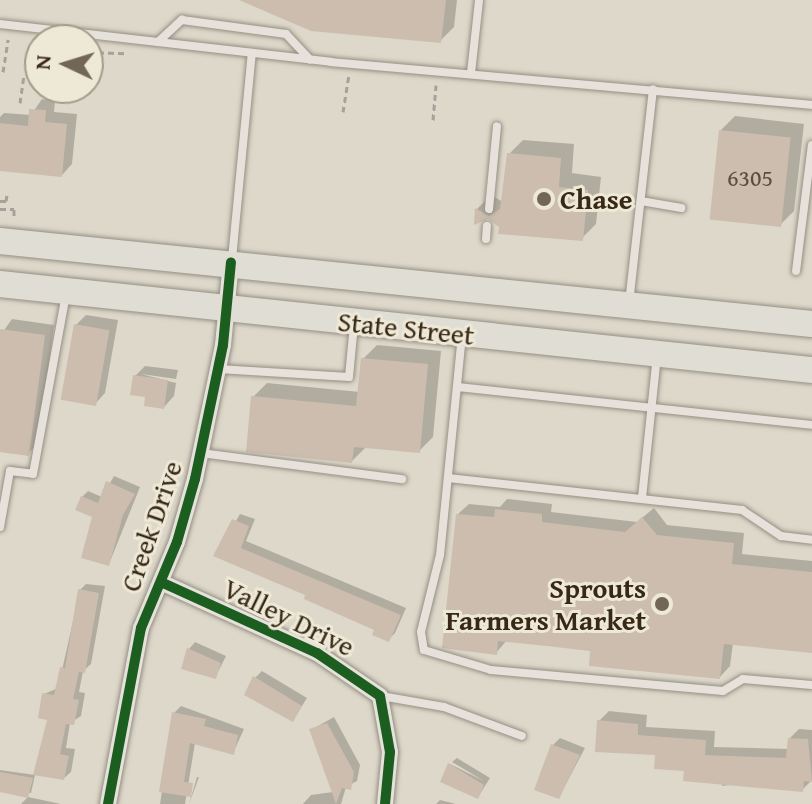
<!DOCTYPE html>
<html>
<head>
<meta charset="utf-8">
<style>
  body { margin:0 }
  #map { position:relative; width:812px; height:804px; overflow:hidden; background:#ddd8c9; font-family:"Gentium Book Plus",serif }
  div>[style] { position:absolute }
  .shadow>* { inset:0; background:#0003 }
  .building>* { inset:0; background:#ccbdaf; transform-origin:0 0 }
  .path>* { height:3px; margin-top:-1.5px; transform-origin:0; background:repeating-linear-gradient(90deg,#a6a29b 0 6px,transparent 0 10px) }
  .roads { filter:drop-shadow(0 0 2px #948f84) drop-shadow(0 0 2px #948f84) }
  .lane>* { height:8px; margin:-4px; padding:0 4px; transform-origin:4px; border-radius:4px; background:#e6e2db }
  .street>* { height:16px; margin:-8px; padding:0 8px; transform-origin:8px; border-radius:8px; background:#e6e2db }
  .primary>* { height:26px; margin:-13px; padding:0 13px; transform-origin:13px; border-radius:13px; background:#e0ddd5 }
  .cycleway>* { height:10px; margin:-5px; padding:0 5px; transform-origin:5px; border-radius:5px; background:#1b5e20 }
  .dots>* { width:22px; height:22px; translate:-50% -50%; box-sizing:border-box; border:4px solid #eee8d7; border-radius:50% }
  span { translate:-50% -50%; white-space:nowrap; text-align:center; line-height:1.15; -webkit-text-stroke:6px #eee8d7; paint-order:stroke }
  .number-label { font-size:24px; color:#5d4d3c }
  .number-label span { -webkit-text-stroke-width:0 }
  .poi-label { font-size:28px; color:#382816; font-weight:700 }
  .left { translate:0 -50%; text-align:left }
  .right { translate:-100% -50%; text-align:right }
  .street-label { font-size:28px; color:#382816 }
  .north { position:absolute; left:24px; top:24px; width:80px; height:80px; box-sizing:border-box; background:#eee8d7; border:2px solid #a59b8a; border-radius:50%; rotate:274deg; font-size:22px; font-weight:700; line-height:32px; text-align:center; color:#382816 }
  .north::after { content:''; display:block; margin:auto; width:28px; height:36px; background:#726655; clip-path:polygon(50% 0,100% 100%,50% 72%,0 100%) }
</style>
</head>
<body>
<div id="map">
  <div class="shadow">
    <div style="clip-path:polygon(244px 0,457px 0,454px 27px,440px 41px)"></div>
    <div style="clip-path:polygon(42px 99px,55px 101px,54px 112px,77px 114px,72px 164px,62px 175px,0 169px,0 117px,4px 113px,31px 115px)"></div>
    <div style="clip-path:polygon(735px 116px,804px 124px,794px 211px,780px 225px,721px 130px)"></div>
    <div style="clip-path:polygon(523px 140px,574px 144px,572px 173px,601px 177px,596px 224px,582px 238px,501px 226px,489px 217px,476px 222px,477px 209px,491px 195px,503px 202px,509px 154px)"></div>
    <div style="clip-path:polygon(86px 315px,118px 320px,105px 393px,95px 404px,76px 325px)"></div>
    <div style="clip-path:polygon(12px 319px,54px 325px,38px 443px,28px 454px,0 450px,0 336px)"></div>
    <div style="clip-path:polygon(377px 345px,441px 351px,433px 437px,419px 451px,367px 446px,352px 461px,253px 397px,267px 383px,360px 392px,363px 359px)"></div>
    <div style="clip-path:polygon(145px 366px,178px 370px,176px 379px,141px 374px,176px 383px,174px 396px,164px 407px,135px 376px)"></div>
    <div style="clip-path:polygon(114px 476px,140px 487px,109px 564px,94px 516px,82px 497px,88px 491px,102px 497px)"></div>
    <div style="clip-path:polygon(507px 499px,552px 504px,551px 512px,637px 522px,654px 508px,667px 525px,744px 533px,742px 554px,812px 561px,812px 651px,733px 643px,730px 666px,720px 677px,592px 650px,507px 640px,496px 653px,458px 514px,469px 504px,500px 507px)"></div>
    <div style="clip-path:polygon(240px 514px,255px 519px,246px 541px,406px 608px,395px 633px,388px 640px,377px 629px,308px 594px,216px 555px)"></div>
    <div style="clip-path:polygon(86px 584px,105px 586px,91px 664px,83px 671px,79px 692px,85px 693px,81px 716px,70px 723px,66px 748px,75px 749px,71px 772px,64px 778px,44px 694px,58px 688px,80px 590px)"></div>
    <div style="clip-path:polygon(195px 642px,226px 656px,216px 676px,189px 649px)"></div>
    <div style="clip-path:polygon(262px 671px,307px 698px,293px 720px,255px 678px)"></div>
    <div style="clip-path:polygon(181px 706px,244px 729px,233px 753px,195px 743px,185px 804px,160px 804px,174px 713px)"></div>
    <div style="clip-path:polygon(609px 711px,647px 715px,646px 727px,715px 731px,714px 747px,789px 749px,790px 738px,799px 729px,812px 730px,812px 780px,802px 790px,743px 783px,722px 786px,723px 782px,686px 769px,599px 721px)"></div>
    <div style="clip-path:polygon(334px 717px,360px 765px,357px 781px,346px 787px,341px 804px,303px 804px,311px 795px,333px 792px,311px 730px)"></div>
    <div style="clip-path:polygon(560px 738px,585px 748px,559px 797px,553px 745px)"></div>
    <div style="clip-path:polygon(457px 758px,490px 778px,478px 797px,442px 781px,450px 764px,484px 781px,452px 762px)"></div>
    <div style="clip-path:polygon(0 770px,35px 775px,31px 793px,0 790px)"></div>
    <div style="clip-path:polygon(197px 777px,199px 777px,189px 804px)"></div>
    <div style="clip-path:polygon(28px 797px,61px 804px,21px 804px)"></div>
    <div style="clip-path:polygon(440px 800px,456px 804px,436px 804px)"></div>
  </div>
  <div class="building">
    <div style="clip-path:polygon(239px 0,446px 0,441px 43px,311px 31px)"></div>
    <div style="clip-path:polygon(29px 109px,46px 110px,45px 122px,67px 124px,62px 177px,0 171px,0 123px,28px 126px)"></div>
    <div style="left:719px;top:130px;width:72px;height:90px;rotate:6deg"></div>
    <div style="clip-path:polygon(507px 153px,561px 158px,559px 187px,588px 190px,583px 241px,498px 234px,499px 227px,488px 219px,474px 225px,475px 208px,489px 216px,500px 209px)"></div>
    <div style="left:74px;top:324px;width:36px;height:77px;rotate:10deg"></div>
    <div style="clip-path:polygon(0 329px,45px 335px,29px 456px,0 452px)"></div>
    <div style="clip-path:polygon(361px 358px,428px 364px,420px 453px,354px 447px,352px 463px,246px 452px,251px 396px,356px 406px)"></div>
    <div style="clip-path:polygon(133px 375px,168px 380px,164px 409px,144px 406px,145px 397px,130px 395px)"></div>
    <div style="clip-path:polygon(106px 481px,135px 494px,123px 515px,109px 566px,81px 558px,92px 517px,75px 510px,81px 496px,98px 503px)"></div>
    <div style="clip-path:polygon(495px 509px,542px 514px,542px 522px,625px 532px,642px 517px,657px 535px,734px 543px,732px 564px,812px 572px,812px 653px,724px 644px,720px 679px,589px 666px,590px 651px,547px 646px,498px 641px,497px 655px,442px 648px,456px 514px,494px 517px)"></div>
    <div style="clip-path:polygon(232px 519px,249px 526px,241px 548px,401px 615px,389px 642px,372px 635px,374px 630px,304px 599px,305px 595px,213px 556px)"></div>
    <div style="clip-path:polygon(78px 589px,99px 593px,85px 673px,79px 672px,73px 699px,79px 700px,74px 725px,66px 724px,60px 754px,69px 756px,64px 780px,33px 775px,47px 720px,38px 718px,42px 693px,54px 695px,60px 667px,65px 668px)"></div>
    <div style="clip-path:polygon(187px 648px,221px 663px,216px 679px,181px 669px)"></div>
    <div style="clip-path:polygon(253px 676px,302px 706px,293px 722px,244px 695px)"></div>
    <div style="clip-path:polygon(172px 712px,206px 719px,204px 726px,238px 735px,234px 755px,190px 743px,184px 782px,193px 783px,191px 797px,159px 792px)"></div>
    <div style="clip-path:polygon(597px 720px,638px 724px,638px 735px,706px 740px,705px 755px,786px 758px,788px 738px,808px 739px,812px 782px,804px 781px,803px 792px,683px 781px,684px 771px,654px 769px,655px 755px,595px 752px)"></div>
    <div style="clip-path:polygon(327px 723px,354px 772px,351px 790px,342px 788px,336px 804px,309px 729px)"></div>
    <div style="clip-path:polygon(551px 744px,580px 755px,559px 799px,534px 790px)"></div>
    <div style="clip-path:polygon(448px 763px,484px 785px,478px 799px,440px 782px)"></div>
    <div style="clip-path:polygon(0 772px,33px 778px,28px 798px,0 792px)"></div>
  </div>
  <div class="path">
    <div style="left:88px;top:52px;width:38px;rotate:2deg"></div>
    <div style="left:3px;top:72px;width:33px;rotate:-81deg"></div>
    <div style="left:20px;top:103px;width:29px;rotate:-82deg"></div>
    <div style="left:343px;top:112px;width:36px;rotate:-81deg"></div>
    <div style="left:433px;top:120px;width:35px;rotate:-85deg"></div>
    <div style="left:0;top:201px;width:6px"></div>
    <div style="left:6px;top:201px;width:6px;rotate:-81deg"></div>
    <div style="left:0;top:209px;width:14px"></div>
    <div style="left:14px;top:209px;width:10px;rotate:90deg"></div>
  </div>
  <div class="roads">
    <div class="lane">
      <div style="left:0;top:24px;width:333px;rotate:6.5deg"></div>
      <div style="left:331px;top:62px;width:483px;rotate:5.1deg"></div>
      <div style="left:158px;top:42px;width:33px;rotate:-43deg"></div>
      <div style="left:182px;top:20px;width:105px;rotate:7.7deg"></div>
      <div style="left:286px;top:34px;width:35px;rotate:47deg"></div>
      <div style="left:471px;top:73px;width:73px;rotate:-83.7deg"></div>
      <div style="left:641px;top:201px;width:41px;rotate:9.9deg"></div>
      <div style="left:489px;top:209px;width:83px;rotate:-84.5deg"></div>
      <div style="left:486px;top:239px;width:13px;rotate:-86deg"></div>
      <div style="left:232px;top:259px;width:207px;rotate:-84.5deg"></div>
      <div style="left:796px;top:271px;width:127px;rotate:-82.8deg"></div>
      <div style="left:629px;top:303px;width:215px;rotate:-83.6deg"></div>
      <div style="left:462px;top:335px;width:221px;rotate:95.7deg"></div>
      <div style="left:440px;top:555px;width:79px;rotate:103.9deg"></div>
      <div style="left:421px;top:632px;width:18px;rotate:81deg"></div>
      <div style="left:424px;top:650px;width:70px;rotate:16.6deg"></div>
      <div style="left:491px;top:670px;width:144px;rotate:5.2deg"></div>
      <div style="left:634px;top:683px;width:89px;rotate:5.1deg"></div>
      <div style="left:723px;top:691px;width:23px;rotate:-31deg"></div>
      <div style="left:743px;top:679px;width:69px;rotate:5deg"></div>
      <div style="left:218px;top:369px;width:131px;rotate:3.5deg"></div>
      <div style="left:349px;top:377px;width:53px;rotate:-84.6deg"></div>
      <div style="left:457px;top:387px;width:357px;rotate:6.1deg"></div>
      <div style="left:201px;top:453px;width:203px;rotate:7.4deg"></div>
      <div style="left:448px;top:478px;width:296px;rotate:6.2deg"></div>
      <div style="left:742px;top:510px;width:47px;rotate:33.7deg"></div>
      <div style="left:781px;top:536px;width:31px;rotate:7deg"></div>
      <div style="left:642px;top:498px;width:143px;rotate:-84deg"></div>
      <div style="left:0;top:527px;width:57px;rotate:-79.9deg"></div>
      <div style="left:10px;top:471px;width:23px;rotate:7deg"></div>
      <div style="left:33px;top:474px;width:182px;rotate:-79.6deg"></div>
      <div style="left:381px;top:696px;width:64px;rotate:9.9deg"></div>
      <div style="left:444px;top:707px;width:83px;rotate:20.4deg"></div>
    </div>
    <div class="street">
      <div style="left:161px;top:582px;width:171px;rotate:24.5deg"></div>
      <div style="left:317px;top:653px;width:76px;rotate:34.3deg"></div>
      <div style="left:380px;top:696px;width:57px;rotate:79.9deg"></div>
      <div style="left:390px;top:752px;width:52px;rotate:95.5deg"></div>
      <div style="left:108px;top:804px;width:179px;rotate:-79.4deg"></div>
      <div style="left:141px;top:628px;width:93px;rotate:-67.3deg"></div>
      <div style="left:177px;top:542px;width:66px;rotate:-74.1deg"></div>
      <div style="left:195px;top:479px;width:137px;rotate:-78.2deg"></div>
      <div style="left:223px;top:345px;width:83px;rotate:-84.5deg"></div>
    </div>
    <div class="primary">
      <div style="left:0;top:241px;width:816px;rotate:5.84deg"></div>
      <div style="left:0;top:284px;width:817px;rotate:6.05deg"></div>
    </div>
  </div>
  <div class="cycleway">
    <div style="left:161px;top:582px;width:171px;rotate:24.5deg"></div>
    <div style="left:317px;top:653px;width:76px;rotate:34.3deg"></div>
    <div style="left:380px;top:696px;width:57px;rotate:79.9deg"></div>
    <div style="left:390px;top:752px;width:52px;rotate:95.5deg"></div>
    <div style="left:108px;top:804px;width:179px;rotate:-79.4deg"></div>
    <div style="left:141px;top:628px;width:93px;rotate:-67.3deg"></div>
    <div style="left:177px;top:542px;width:66px;rotate:-74.1deg"></div>
    <div style="left:195px;top:479px;width:137px;rotate:-78.2deg"></div>
    <div style="left:223px;top:345px;width:83px;rotate:-84.5deg"></div>
  </div>
  <div class="dots">
    <div style="left:544px;top:199px;background:#726655"></div>
    <div style="left:662px;top:604px;background:#726655"></div>
  </div>
  <div class="number-label">
    <span style="left:750px;top:178px">6305</span>
  </div>
  <div class="poi-label">
    <span class="left" style="left:560px;top:199px">Chase</span>
    <span class="right" style="left:646px;top:604px">Sprouts<br>Farmers Market</span>
  </div>
  <div class="street-label">
    <span style="left:406px;top:328px;rotate:6deg">State Street</span>
    <span style="left:151px;top:526px;rotate:-71deg">Creek Drive</span>
    <span style="left:289px;top:617px;rotate:26deg">Valley Drive</span>
  </div>
  <div class="north">N</div>
</div>
</body>
</html>
